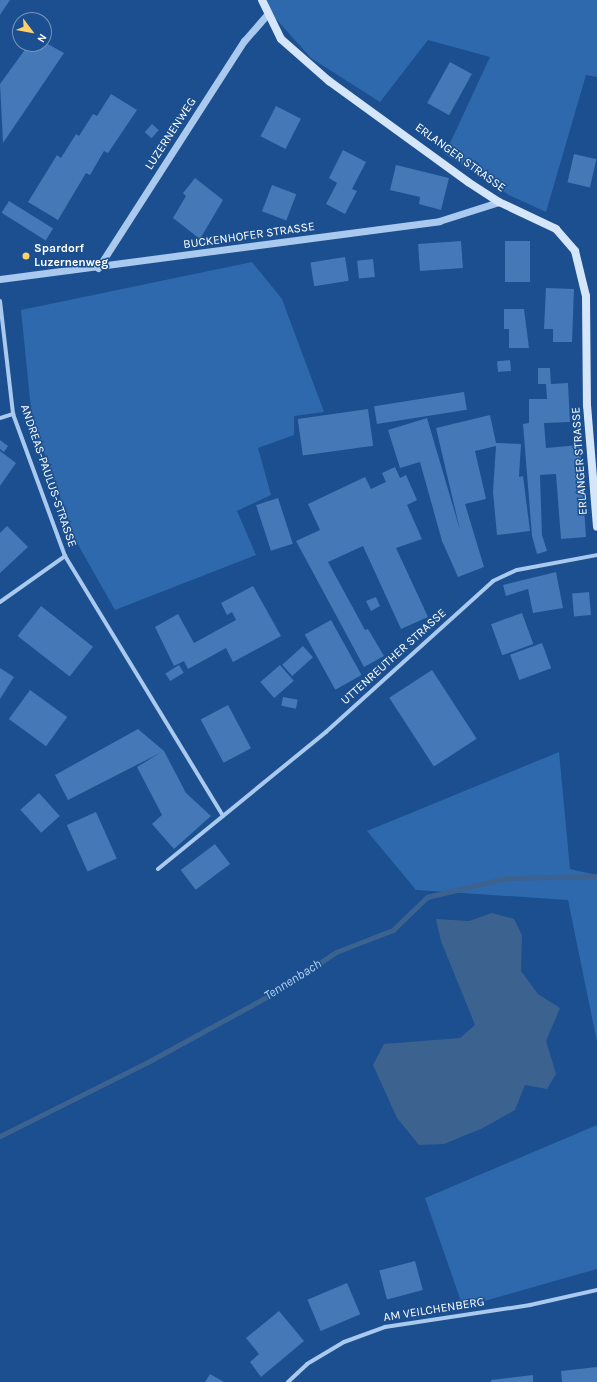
<!DOCTYPE html>
<html>
<head>
<meta charset="utf-8">
<style>
  body { margin:0 }
  #map { position:relative; width:597px; height:1382px; overflow:hidden; background:#1b4f8f; font-family:Karla,sans-serif }
  div>[style] { position:absolute }
  .green>* { inset:0; background:#2e69ad }
  .water>* { inset:0; background:#3c6290 }
  .stream>* { height:5px; margin:-2.5px; padding:0 2.5px; transform-origin:2.5px; border-radius:2.5px; background:#3c6290 }
  .building>* { inset:0; background:#4478b7; transform-origin:0 0 }
  .minor>* { height:4px; margin:-2px; padding:0 2px; transform-origin:2px; border-radius:2px; background:#a9c9ee }
  .tertiary>* { height:7px; margin:-3.5px; padding:0 3.5px; transform-origin:3.5px; border-radius:3.5px; background:#a9c9ee }
  .secondary>* { height:8px; margin:-4px; padding:0 4px; transform-origin:4px; border-radius:4px; background:#d6e6fa }
  .dots>* { width:11px; height:11px; translate:-50% -50%; box-sizing:border-box; border:2px solid #1b4f8f; border-radius:50% }
  span { translate:-50% -50%; white-space:nowrap; text-align:center; line-height:1.15; -webkit-text-stroke:3px #1b4f8f; paint-order:stroke }
  .street-label { font-size:12px; color:#fff }
  .poi-label { font-size:12px; color:#fff; font-weight:700 }
  .left { translate:0 -50%; text-align:left }
  .water-label { font-size:13px; color:#b5d3f5; font-style:italic }
  .north { position:absolute; left:12px; top:12px; width:40px; height:40px; box-sizing:border-box; background:#1b4f8f; border:1px solid #7695bc; border-radius:50%; rotate:122deg; font-size:11px; font-weight:700; line-height:16px; text-align:center; color:#fff }
  .north::after { content:''; display:block; margin:auto; width:14px; height:18px; background:#ffd166; clip-path:polygon(50% 0,100% 100%,50% 72%,0 100%) }
</style>
</head>
<body>
<div id="map">
  <div class="green">
    <div style="clip-path:polygon(266px 0,597px 0,597px 77px,586px 75px,546px 212px,509px 195px,445px 154px,490px 57px,428px 40px,380px 102px,311px 58px,267px 9px)"></div>
    <div style="clip-path:polygon(252px 262px,282px 299px,324px 412px,294px 416px,294px 435px,258px 448px,271px 495px,237px 511px,256px 555px,115px 610px,76px 541px,32px 419px,21px 310px)"></div>
    <div style="clip-path:polygon(559px 752px,570px 869px,597px 875px,597px 1042px,568px 900px,416px 890px,367px 831px)"></div>
    <div style="clip-path:polygon(597px 1125px,597px 1269px,463px 1307px,425px 1198px)"></div>
  </div>
  <div class="water">
    <div style="clip-path:polygon(492px 913px,514px 919px,522px 935px,521px 971px,538px 994px,560px 1008px,546px 1041px,556px 1074px,547px 1089px,525px 1085px,515px 1110px,483px 1128px,444px 1144px,419px 1145px,397px 1118px,373px 1065px,384px 1044px,460px 1038px,475px 1025px,441px 941px,436px 919px,469px 921px)"></div>
  </div>
  <div class="stream">
    <div style="left:0;top:1136px;width:163px;rotate:-26.6deg"></div>
    <div style="left:146px;top:1063px;width:154px;rotate:-28.7deg"></div>
    <div style="left:281px;top:989px;width:66px;rotate:-33.9deg"></div>
    <div style="left:336px;top:952px;width:61px;rotate:-21.1deg"></div>
    <div style="left:393px;top:930px;width:47px;rotate:-44.1deg"></div>
    <div style="left:427px;top:897px;width:82px;rotate:-13.4deg"></div>
    <div style="left:507px;top:878px;width:90px;rotate:-1.3deg"></div>
  </div>
  <div class="building">
    <div style="clip-path:polygon(0 0,10px 0,0 15px)"></div>
    <div style="clip-path:polygon(44px 42px,64px 53px,3px 143px,0 84px,29px 44px)"></div>
    <div style="left:450px;top:62px;width:25px;height:47px;rotate:29deg"></div>
    <div style="clip-path:polygon(111px 94px,137px 110px,108px 153px,104px 151px,90px 175px,86px 173px,58px 220px,28px 202px,57px 155px,61px 158px,76px 134px,79px 136px,93px 114px,97px 116px)"></div>
    <div style="left:276px;top:106px;width:28px;height:34px;rotate:27deg"></div>
    <div style="left:152px;top:124px;width:9px;height:11px;rotate:41deg"></div>
    <div style="clip-path:polygon(343px 150px,366px 162px,352px 189px,357px 191px,345px 214px,326px 204px,337px 183px,329px 178px)"></div>
    <div style="left:574px;top:154px;width:23px;height:29px;rotate:13deg"></div>
    <div style="clip-path:polygon(396px 165px,449px 178px,441px 210px,419px 204px,420px 197px,390px 190px)"></div>
    <div style="clip-path:polygon(195px 178px,223px 200px,200px 239px,173px 218px,186px 196px,183px 193px)"></div>
    <div style="left:272px;top:185px;width:26px;height:28px;rotate:21deg"></div>
    <div style="left:9px;top:201px;width:52px;height:14px;rotate:32deg"></div>
    <div style="left:461px;top:241px;width:27px;height:43px;rotate:86deg"></div>
    <div style="left:530px;top:241px;width:41px;height:25px;rotate:90deg"></div>
    <div style="left:345px;top:257px;width:24px;height:35px;rotate:81deg"></div>
    <div style="left:373px;top:259px;width:18px;height:16px;rotate:84deg"></div>
    <div style="clip-path:polygon(546px 288px,574px 289px,572px 342px,553px 342px,553px 329px,544px 329px)"></div>
    <div style="clip-path:polygon(504px 309px,524px 309px,529px 348px,509px 348px,509px 329px,504px 329px)"></div>
    <div style="left:510px;top:360px;width:11px;height:13px;rotate:85deg"></div>
    <div style="clip-path:polygon(538px 368px,550px 368px,551px 384px,568px 383px,570px 422px,544px 423px,546px 448px,580px 445px,586px 537px,561px 539px,556px 474px,540px 475px,542px 535px,547px 551px,537px 554px,532px 536px,523px 424px,529px 423px,529px 399px,547px 399px,546px 384px,538px 384px)"></div>
    <div style="left:464px;top:392px;width:18px;height:91px;rotate:81deg"></div>
    <div style="left:368px;top:409px;width:37px;height:71px;rotate:82deg"></div>
    <div style="clip-path:polygon(490px 415px,496px 443px,521px 444px,519px 477px,523px 476px,530px 531px,497px 535px,493px 492px,496px 446px,475px 451px,486px 499px,465px 504px,484px 567px,458px 577px,442px 541px,420px 462px,400px 468px,388px 430px,427px 418px,460px 530px,436px 428px)"></div>
    <div style="clip-path:polygon(0 440px,8px 446px,4px 452px,0 449px)"></div>
    <div style="clip-path:polygon(0 451px,16px 463px,0 486px)"></div>
    <div style="clip-path:polygon(395px 467px,400px 478px,406px 475px,417px 500px,407px 505px,422px 539px,396px 548px,428px 617px,401px 629px,363px 546px,328px 562px,365px 630px,368px 629px,384px 656px,364px 667px,296px 541px,320px 530px,308px 504px,365px 477px,371px 489px,386px 482px,382px 473px)"></div>
    <div style="left:278px;top:498px;width:48px;height:23px;rotate:72deg"></div>
    <div style="clip-path:polygon(7px 526px,28px 547px,0 573px,0 533px)"></div>
    <div style="clip-path:polygon(556px 572px,563px 608px,533px 613px,528px 589px,506px 596px,503px 585px)"></div>
    <div style="clip-path:polygon(253px 586px,281px 636px,233px 662px,226px 648px,188px 669px,184px 661px,174px 666px,155px 627px,178px 614px,194px 643px,236px 620px,232px 612px,227px 615px,221px 603px)"></div>
    <div style="left:589px;top:592px;width:23px;height:17px;rotate:85deg"></div>
    <div style="clip-path:polygon(376px 597px,380px 606px,371px 611px,366px 601px)"></div>
    <div style="left:41px;top:606px;width:66px;height:38px;rotate:38deg"></div>
    <div style="left:522px;top:613px;width:33px;height:33px;rotate:70deg"></div>
    <div style="left:331px;top:620px;width:63px;height:30px;rotate:61deg"></div>
    <div style="left:542px;top:643px;width:27px;height:34px;rotate:70deg"></div>
    <div style="left:303px;top:646px;width:15px;height:28px;rotate:48deg"></div>
    <div style="left:179px;top:665px;width:9px;height:16px;rotate:58deg"></div>
    <div style="left:280px;top:665px;width:21px;height:26px;rotate:49deg"></div>
    <div style="clip-path:polygon(0 668px,14px 677px,0 699px)"></div>
    <div style="left:432px;top:670px;width:82px;height:51px;rotate:57deg"></div>
    <div style="left:30px;top:690px;width:46px;height:36px;rotate:36deg"></div>
    <div style="left:283px;top:697px;width:15px;height:9px;rotate:11deg"></div>
    <div style="left:228px;top:705px;width:49px;height:31px;rotate:62deg"></div>
    <div style="clip-path:polygon(138px 729px,164px 751px,186px 793px,211px 816px,174px 849px,152px 824px,162px 815px,137px 767px,160px 753px,68px 800px,55px 775px)"></div>
    <div style="left:39px;top:793px;width:31px;height:25px;rotate:48deg"></div>
    <div style="left:96px;top:812px;width:51px;height:32px;rotate:66deg"></div>
    <div style="left:215px;top:844px;width:25px;height:43px;rotate:53deg"></div>
    <div style="left:415px;top:1261px;width:30px;height:37px;rotate:75deg"></div>
    <div style="left:347px;top:1283px;width:34px;height:43px;rotate:67deg"></div>
    <div style="clip-path:polygon(279px 1311px,304px 1341px,261px 1377px,250px 1362px,259px 1354px,246px 1338px)"></div>
    <div style="clip-path:polygon(597px 1367px,597px 1382px,562px 1382px,561px 1371px)"></div>
    <div style="clip-path:polygon(210px 1374px,224px 1382px,205px 1382px)"></div>
    <div style="clip-path:polygon(533px 1375px,533px 1382px,491px 1382px,491px 1380px)"></div>
  </div>
  <div class="minor">
    <div style="left:0;top:301px;width:114px;rotate:83.4deg"></div>
    <div style="left:13px;top:414px;width:151px;rotate:69.9deg"></div>
    <div style="left:65px;top:556px;width:304px;rotate:58.7deg"></div>
    <div style="left:0;top:418px;width:14px;rotate:-17deg"></div>
    <div style="left:0;top:602px;width:80px;rotate:-35.3deg"></div>
    <div style="left:158px;top:869px;width:217px;rotate:-39.2deg"></div>
    <div style="left:326px;top:732px;width:225px;rotate:-42.1deg"></div>
    <div style="left:493px;top:581px;width:26px;rotate:-25deg"></div>
    <div style="left:517px;top:570px;width:81px;rotate:-10.6deg"></div>
    <div style="left:288px;top:1382px;width:26px;rotate:-43deg"></div>
    <div style="left:307px;top:1364px;width:43px;rotate:-30.7deg"></div>
    <div style="left:344px;top:1342px;width:44px;rotate:-20.1deg"></div>
    <div style="left:385px;top:1327px;width:147px;rotate:-8.6deg"></div>
    <div style="left:530px;top:1305px;width:69px;rotate:-12.6deg"></div>
  </div>
  <div class="tertiary">
    <div style="left:98px;top:268px;width:270px;rotate:-57.3deg"></div>
    <div style="left:244px;top:41px;width:35px;rotate:-49deg"></div>
    <div style="left:0;top:279px;width:443px;rotate:-7.5deg"></div>
    <div style="left:439px;top:221px;width:63px;rotate:-17.6deg"></div>
  </div>
  <div class="secondary">
    <div style="left:262px;top:0;width:43px;rotate:64deg"></div>
    <div style="left:281px;top:39px;width:64px;rotate:41.2deg"></div>
    <div style="left:329px;top:81px;width:172px;rotate:36deg"></div>
    <div style="left:468px;top:182px;width:37px;rotate:33deg"></div>
    <div style="left:499px;top:202px;width:63px;rotate:25.3deg"></div>
    <div style="left:556px;top:229px;width:29px;rotate:49deg"></div>
    <div style="left:575px;top:251px;width:46px;rotate:76.3deg"></div>
    <div style="left:586px;top:296px;width:109px;rotate:89.5deg"></div>
    <div style="left:587px;top:405px;width:122px;rotate:85.3deg"></div>
  </div>
  <div class="dots">
    <div style="left:26px;top:256px;background:#ffd166"></div>
  </div>
  <div class="street-label">
    <span style="left:171px;top:134px;rotate:-57deg">LUZERNENWEG</span>
    <span style="left:460px;top:158px;rotate:36deg">ERLANGER STRASSE</span>
    <span style="left:249px;top:236px;rotate:-8deg">BUCKENHOFER STRASSE</span>
    <span style="left:580px;top:461px;rotate:-94deg">ERLANGER STRASSE</span>
    <span style="left:48px;top:476px;rotate:71deg">ANDREAS-PAULUS-STRASSE</span>
    <span style="left:394px;top:657px;rotate:-42deg">UTTENREUTHER STRASSE</span>
    <span style="left:434px;top:1310px;rotate:-9deg">AM VEILCHENBERG</span>
  </div>
  <div class="poi-label">
    <span class="left" style="left:34px;top:256px">Spardorf<br>Luzernenweg</span>
  </div>
  <div class="water-label">
    <span style="left:293px;top:980px;rotate:-32deg">Tennenbach</span>
  </div>
  <div class="north">N</div>
</div>
</body>
</html>
